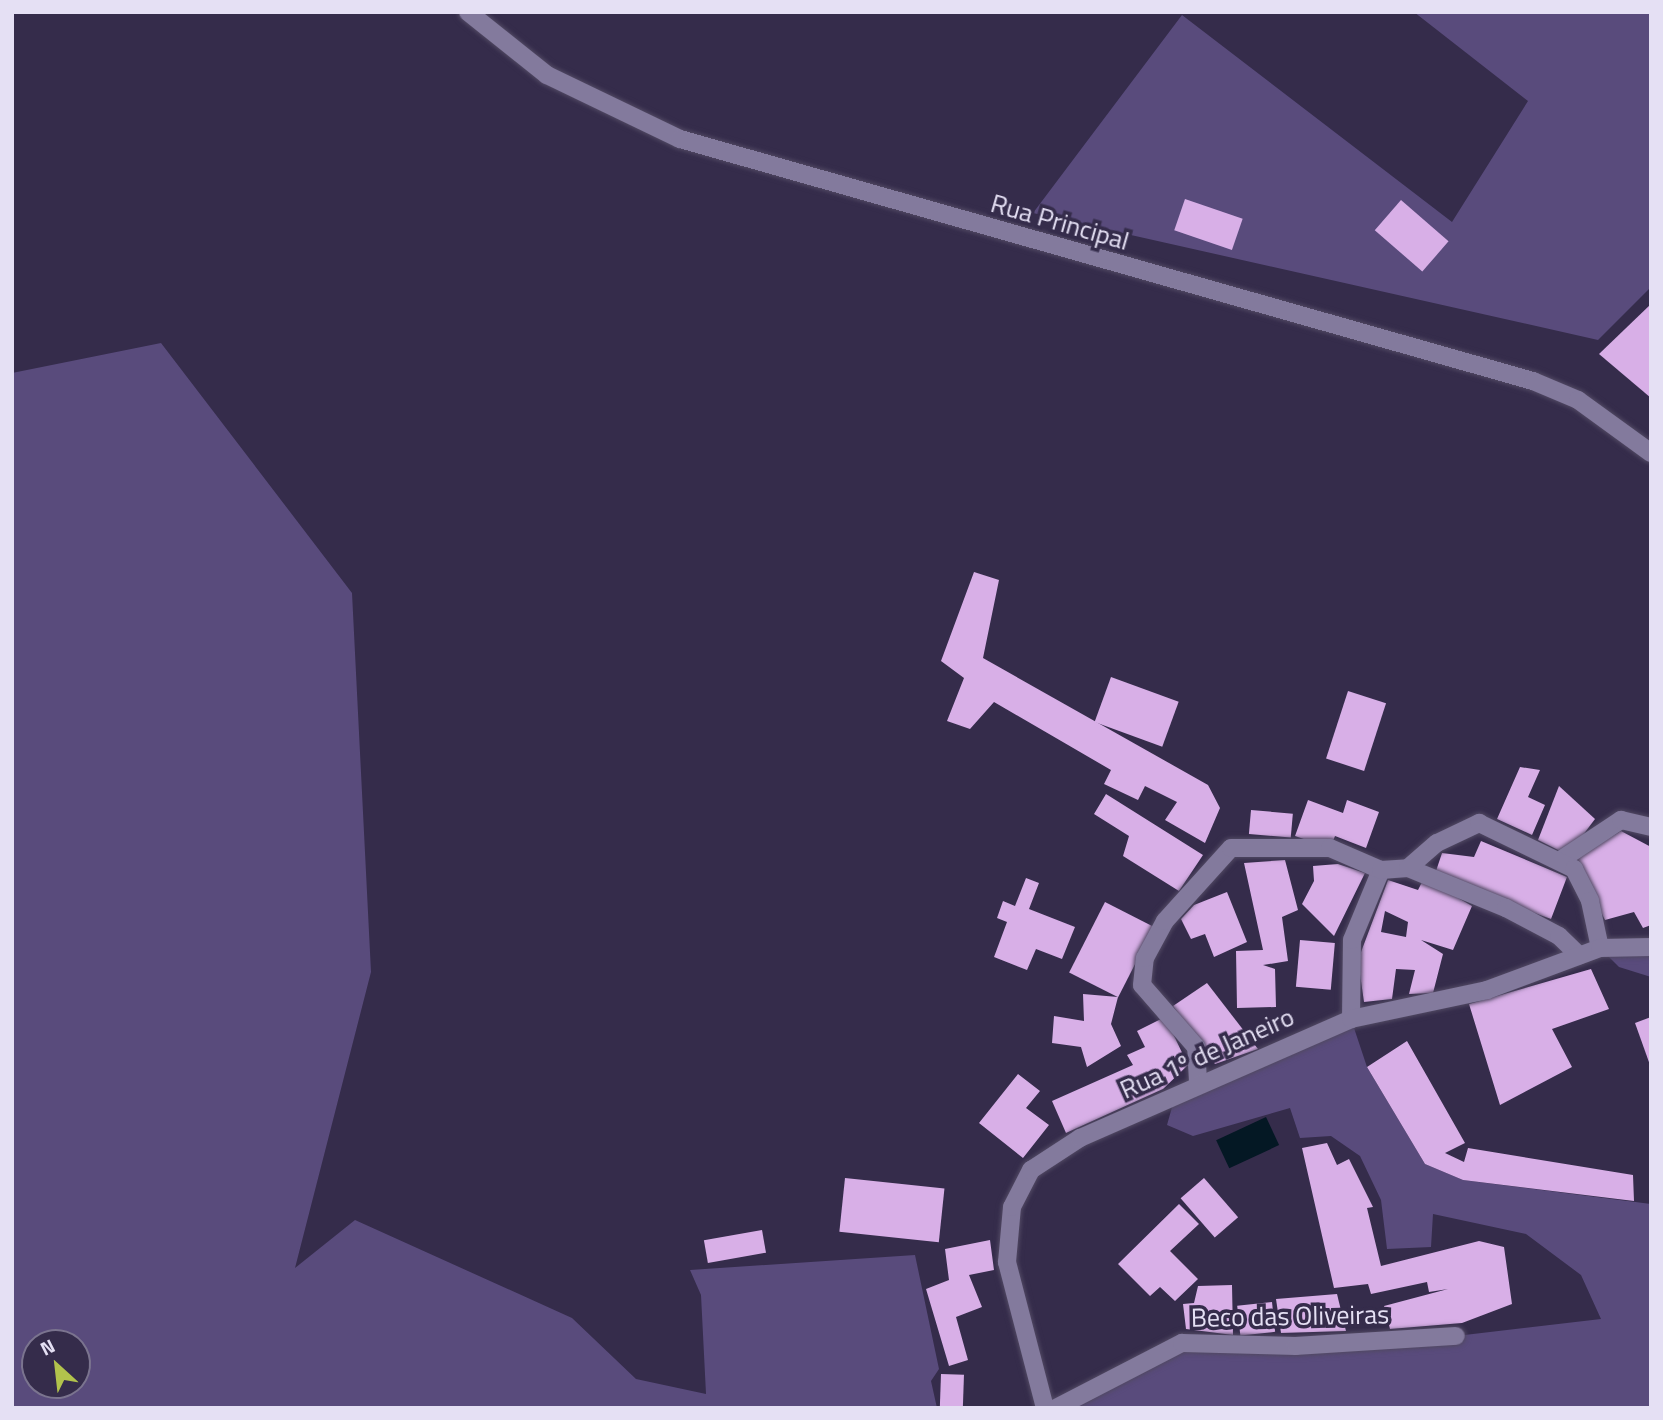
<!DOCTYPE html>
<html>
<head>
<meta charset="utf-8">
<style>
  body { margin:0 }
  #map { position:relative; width:1663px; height:1420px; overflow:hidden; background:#352c4b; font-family:"Titillium Web",sans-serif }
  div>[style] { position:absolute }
  .green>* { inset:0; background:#594b7c }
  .water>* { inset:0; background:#041824; transform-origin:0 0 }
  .building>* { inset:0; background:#d8afe7; transform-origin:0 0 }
  .roads { filter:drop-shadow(0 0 2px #514963) drop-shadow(0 0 2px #514963) }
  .minor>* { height:18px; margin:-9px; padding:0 9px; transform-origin:9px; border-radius:9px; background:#837a9d }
  .tertiary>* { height:18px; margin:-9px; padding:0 9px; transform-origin:9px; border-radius:9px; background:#837a9d }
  span { translate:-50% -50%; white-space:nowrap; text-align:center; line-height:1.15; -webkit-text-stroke:7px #352c4b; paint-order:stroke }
  .street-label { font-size:26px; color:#e5e0f4 }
  .frame { position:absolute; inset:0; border:14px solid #e5e0f4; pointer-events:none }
  .north { position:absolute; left:21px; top:1329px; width:70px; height:70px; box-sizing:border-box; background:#352c4b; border:2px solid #7b748f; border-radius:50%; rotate:333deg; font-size:19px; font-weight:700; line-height:28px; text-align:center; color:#e5e0f4 }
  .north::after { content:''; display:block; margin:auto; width:24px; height:32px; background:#b2c34c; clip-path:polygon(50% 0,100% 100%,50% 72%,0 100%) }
</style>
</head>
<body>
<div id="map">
  <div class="green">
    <div style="clip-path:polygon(1414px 12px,1651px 12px,1651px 287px,1598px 340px,1033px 213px,1182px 15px,1452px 222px,1528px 101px)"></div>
    <div style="clip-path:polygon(evenodd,161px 343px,352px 593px,371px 972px,295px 1268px,355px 1220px,572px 1318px,636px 1379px,706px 1394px,701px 1295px,690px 1270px,915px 1255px,939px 1369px,931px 1381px,937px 1408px,12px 1408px,12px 373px,161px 343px,77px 1343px,77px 1385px,35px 1385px,35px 1343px,77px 1343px)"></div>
    <div style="clip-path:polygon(1651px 947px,1651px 977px,1619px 967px,1600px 948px)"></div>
    <div style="clip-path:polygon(1351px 1019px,1367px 1067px,1425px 1164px,1463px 1180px,1651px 1204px,1651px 1408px,1056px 1408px,1182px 1343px,1456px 1336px,1601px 1319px,1581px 1275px,1526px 1234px,1433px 1214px,1431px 1247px,1387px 1249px,1381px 1200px,1360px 1156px,1331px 1136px,1300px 1138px,1290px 1108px,1193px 1136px,1167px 1125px,1176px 1093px)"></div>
  </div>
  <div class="water">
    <div style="left:1266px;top:1117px;width:31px;height:55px;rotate:65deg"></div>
  </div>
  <div class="building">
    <div style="left:1185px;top:199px;width:61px;height:33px;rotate:19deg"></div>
    <div style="left:1401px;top:200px;width:63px;height:40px;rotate:41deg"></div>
    <div style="clip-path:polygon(1651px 304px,1651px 398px,1599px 354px)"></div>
    <div style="clip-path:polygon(974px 572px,999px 580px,983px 658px,1208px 785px,1220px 808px,1205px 843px,1165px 820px,1177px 802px,1145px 786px,1138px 800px,1104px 784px,1111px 770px,994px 702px,970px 729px,947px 721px,964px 678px,941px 661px)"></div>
    <div style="left:1111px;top:677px;width:72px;height:48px;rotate:20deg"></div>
    <div style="left:1348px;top:691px;width:40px;height:71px;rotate:18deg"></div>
    <div style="clip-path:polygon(1520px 767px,1540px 770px,1528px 797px,1545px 805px,1532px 835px,1497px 819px)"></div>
    <div style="clip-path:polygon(1559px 786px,1595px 819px,1568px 855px,1538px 840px)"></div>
    <div style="clip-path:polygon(1106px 794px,1203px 855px,1179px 891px,1123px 856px,1129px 836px,1094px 814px)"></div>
    <div style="clip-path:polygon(1308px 800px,1343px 813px,1347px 800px,1379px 812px,1366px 848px,1335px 836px,1330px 848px,1295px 836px)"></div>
    <div style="left:1251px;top:810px;width:42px;height:24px;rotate:5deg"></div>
    <div style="clip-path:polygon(1621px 831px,1651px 847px,1651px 925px,1643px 928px,1634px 912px,1605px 920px,1574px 859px)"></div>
    <div style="clip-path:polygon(1481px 841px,1567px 877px,1551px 919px,1434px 877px,1442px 853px,1474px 857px)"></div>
    <div style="clip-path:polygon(1285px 860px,1298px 910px,1282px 917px,1288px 961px,1263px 965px,1275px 969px,1276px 1007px,1237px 1008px,1236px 951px,1263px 950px,1244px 863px)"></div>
    <div style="clip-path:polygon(1338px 864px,1365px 873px,1334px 936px,1302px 904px,1314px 881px,1313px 866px)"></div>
    <div style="clip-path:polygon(1026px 878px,1039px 883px,1029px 909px,1075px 927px,1062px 959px,1036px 949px,1027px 970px,994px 957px,1007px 922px,997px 918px,1003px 901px,1015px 906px)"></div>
    <div style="clip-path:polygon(evenodd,1424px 878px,1472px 906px,1453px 950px,1421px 940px,1443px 954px,1433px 993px,1409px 994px,1415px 970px,1396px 969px,1392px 999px,1364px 1002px,1358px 960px,1388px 880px,1418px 890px,1424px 878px,1385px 911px,1408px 922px,1406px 937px,1381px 932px,1385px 911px)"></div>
    <div style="clip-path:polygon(1227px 892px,1247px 942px,1214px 957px,1205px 934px,1191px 939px,1181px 919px,1194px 905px)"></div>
    <div style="left:1105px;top:902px;width:55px;height:79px;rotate:27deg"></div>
    <div style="left:1300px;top:940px;width:35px;height:47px;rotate:5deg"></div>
    <div style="clip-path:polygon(1591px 969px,1609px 1009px,1552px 1029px,1572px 1067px,1500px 1105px,1469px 1004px)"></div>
    <div style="clip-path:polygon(1207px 983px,1258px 1049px,1215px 1064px,1173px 1006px)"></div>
    <div style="clip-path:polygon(1083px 994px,1118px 997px,1111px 1024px,1121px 1046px,1087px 1067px,1081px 1047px,1052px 1043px,1054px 1016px,1084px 1021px)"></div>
    <div style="clip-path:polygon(1165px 1017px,1188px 1065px,1163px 1089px,1066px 1133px,1052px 1101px,1133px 1065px,1127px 1055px,1145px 1047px,1137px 1031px)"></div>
    <div style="clip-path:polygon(1651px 1017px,1651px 1065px,1650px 1065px,1635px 1023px)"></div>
    <div style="clip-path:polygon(1407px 1041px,1465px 1143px,1445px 1153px,1464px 1162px,1468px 1148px,1633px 1175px,1634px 1201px,1463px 1180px,1425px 1164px,1367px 1067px)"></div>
    <div style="clip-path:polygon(1018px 1074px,1040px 1091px,1026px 1108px,1049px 1125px,1023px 1158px,979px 1123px)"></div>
    <div style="clip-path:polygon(1327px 1143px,1337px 1165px,1349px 1159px,1373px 1207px,1367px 1208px,1381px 1266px,1479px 1241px,1504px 1247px,1512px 1304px,1462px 1323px,1390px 1329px,1384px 1306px,1448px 1289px,1429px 1292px,1427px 1282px,1371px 1294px,1368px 1284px,1334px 1288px,1302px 1148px)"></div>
    <div style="left:845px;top:1178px;width:100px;height:54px;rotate:6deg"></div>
    <div style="left:1204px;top:1178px;width:52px;height:31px;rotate:49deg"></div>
    <div style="clip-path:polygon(1179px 1204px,1199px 1224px,1170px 1251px,1198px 1279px,1175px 1301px,1160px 1287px,1150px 1296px,1118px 1264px)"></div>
    <div style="left:762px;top:1230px;width:23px;height:59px;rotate:80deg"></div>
    <div style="clip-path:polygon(990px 1240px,994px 1270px,969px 1275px,982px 1307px,956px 1317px,968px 1360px,949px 1366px,926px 1289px,949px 1280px,945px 1249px)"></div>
    <div style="clip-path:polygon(1232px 1285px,1233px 1335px,1186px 1329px,1183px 1304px,1194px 1303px,1198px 1286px)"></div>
    <div style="clip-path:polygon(1337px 1294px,1346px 1331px,1281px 1333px,1276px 1299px)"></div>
    <div style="left:1272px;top:1302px;width:30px;height:35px;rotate:84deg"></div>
    <div style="left:941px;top:1374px;width:23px;height:34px;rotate:2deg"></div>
  </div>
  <div class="roads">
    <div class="minor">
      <div style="left:1562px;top:859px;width:71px;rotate:-33.5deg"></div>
      <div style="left:1621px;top:820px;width:31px;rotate:13deg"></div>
      <div style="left:1408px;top:868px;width:106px;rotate:22.2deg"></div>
      <div style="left:1506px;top:908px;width:60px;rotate:27.8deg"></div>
      <div style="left:1559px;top:936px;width:28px;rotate:44deg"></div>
      <div style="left:1351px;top:1019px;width:79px;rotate:-89.3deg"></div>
      <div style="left:1352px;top:940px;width:76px;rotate:-67.5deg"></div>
      <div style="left:1198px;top:1082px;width:35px;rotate:-93deg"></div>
      <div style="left:1196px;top:1047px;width:82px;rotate:-131.1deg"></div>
      <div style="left:1142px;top:985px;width:27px;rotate:-84deg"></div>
      <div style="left:1145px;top:958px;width:42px;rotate:-61.6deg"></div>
      <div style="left:1165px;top:921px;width:98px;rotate:-47.9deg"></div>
      <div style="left:1231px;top:848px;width:99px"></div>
      <div style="left:1330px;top:848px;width:56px;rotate:23.3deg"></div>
      <div style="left:1381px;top:870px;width:27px;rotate:-4deg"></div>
      <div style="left:1408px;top:868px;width:38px;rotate:-41deg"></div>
      <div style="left:1437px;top:843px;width:47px;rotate:-25.5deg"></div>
      <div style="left:1479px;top:823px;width:106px;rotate:25.8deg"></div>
      <div style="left:1574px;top:869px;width:36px;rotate:63deg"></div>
      <div style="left:1590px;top:901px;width:48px;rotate:78deg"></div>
      <div style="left:1045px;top:1408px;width:151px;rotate:-104.6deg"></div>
      <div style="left:1007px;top:1262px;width:55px;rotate:-84.8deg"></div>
      <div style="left:1012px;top:1207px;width:42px;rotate:-62.8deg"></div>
      <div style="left:1031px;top:1170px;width:59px;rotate:-33.1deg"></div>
      <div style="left:1080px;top:1138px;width:296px;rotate:-23.7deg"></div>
      <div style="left:1351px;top:1019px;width:139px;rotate:-12deg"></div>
      <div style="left:1487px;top:990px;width:121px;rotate:-20.4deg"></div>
      <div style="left:1600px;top:948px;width:51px;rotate:-1.1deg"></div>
      <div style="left:1056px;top:1408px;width:142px;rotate:-27.3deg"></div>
      <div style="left:1182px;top:1343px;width:114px;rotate:1.5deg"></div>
      <div style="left:1296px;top:1346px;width:160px;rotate:-3.6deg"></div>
    </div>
    <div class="tertiary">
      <div style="left:468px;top:12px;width:101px;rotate:38.6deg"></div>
      <div style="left:547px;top:75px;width:148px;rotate:25.7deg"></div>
      <div style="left:680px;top:139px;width:887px;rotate:15.84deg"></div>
      <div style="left:1533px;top:381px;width:49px;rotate:22.9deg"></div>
      <div style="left:1578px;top:400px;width:90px;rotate:36deg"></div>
    </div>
  </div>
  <div class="street-label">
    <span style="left:1060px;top:222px;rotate:16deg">Rua Principal</span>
    <span style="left:1207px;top:1053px;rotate:-24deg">Rua 1º de Janeiro</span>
    <span style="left:1290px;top:1316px;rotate:-1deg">Beco das Oliveiras</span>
  </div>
  <div class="frame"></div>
  <div class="north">N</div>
</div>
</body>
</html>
